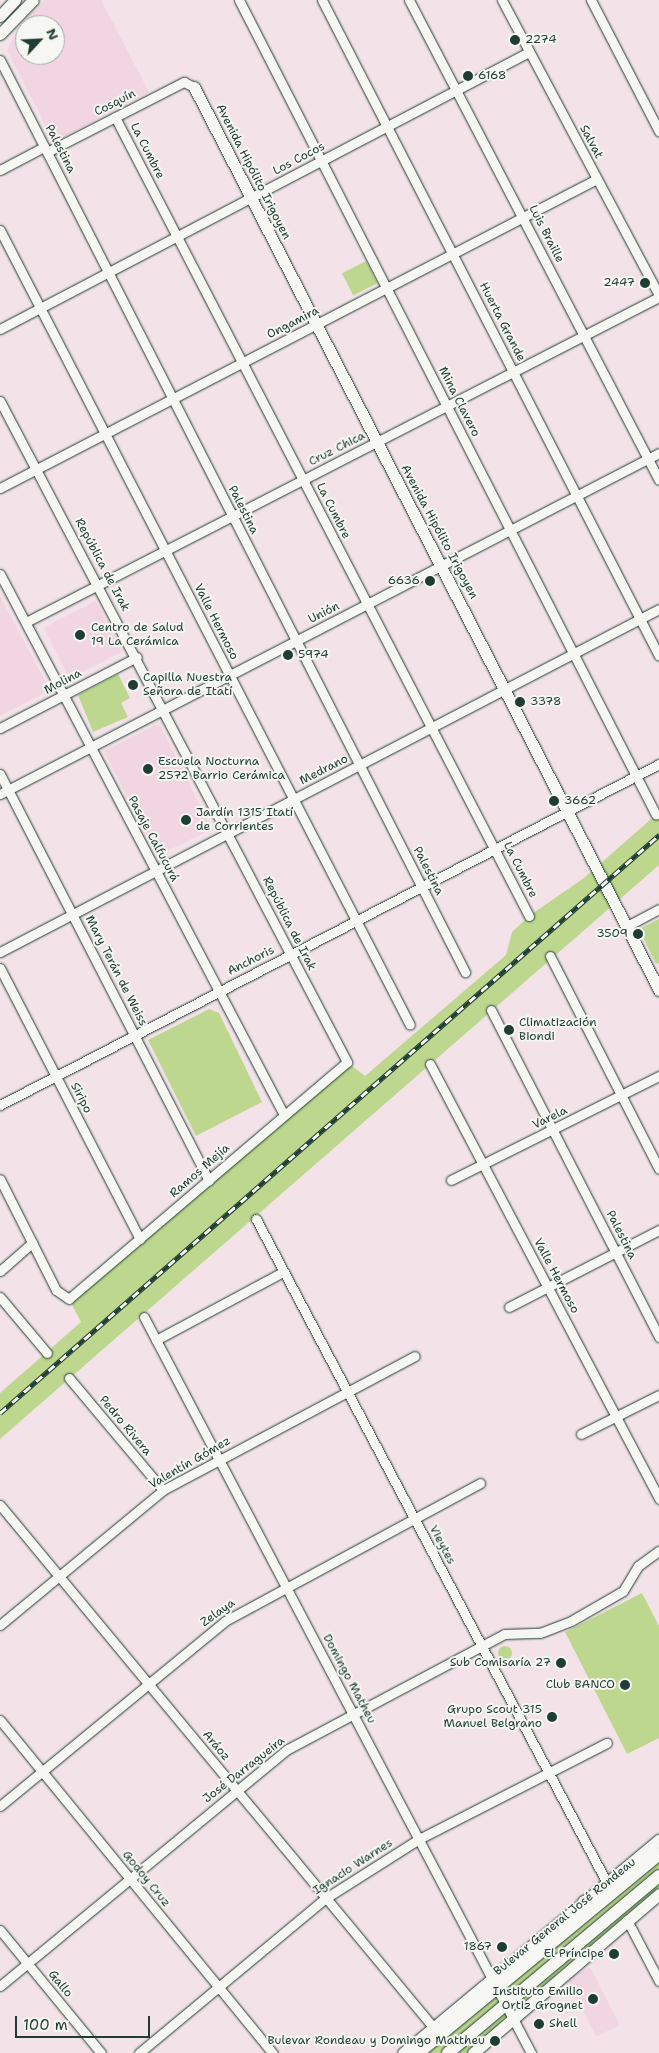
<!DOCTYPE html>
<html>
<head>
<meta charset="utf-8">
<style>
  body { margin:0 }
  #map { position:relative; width:659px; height:2053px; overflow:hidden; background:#f3e3e9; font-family:"Shantell Sans",sans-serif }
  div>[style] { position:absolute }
  .built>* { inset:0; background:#f1d6e2; transform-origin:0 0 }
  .green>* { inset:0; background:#bed78e; transform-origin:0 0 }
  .round { border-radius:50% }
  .roads { filter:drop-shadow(0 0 1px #1f3d34) drop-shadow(0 0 1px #1f3d34) }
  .street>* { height:9px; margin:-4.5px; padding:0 4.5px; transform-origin:4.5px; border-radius:4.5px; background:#f6f6f2 }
  .secondary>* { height:11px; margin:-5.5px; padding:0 5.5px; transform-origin:5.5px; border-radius:5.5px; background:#f6f6f2 }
  .primary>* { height:12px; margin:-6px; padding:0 6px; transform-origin:6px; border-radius:6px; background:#f6f6f2 }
  .rail>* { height:4.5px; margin-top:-2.25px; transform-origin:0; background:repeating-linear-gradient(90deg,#f6f6f2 0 8px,#1f3d34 0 16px); box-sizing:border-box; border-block:1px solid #1f3d34 }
  .dots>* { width:14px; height:14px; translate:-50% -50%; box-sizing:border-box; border:2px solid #f6f6f2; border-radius:50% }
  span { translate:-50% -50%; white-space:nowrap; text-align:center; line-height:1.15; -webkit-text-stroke:4px #f6f6f2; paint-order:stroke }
  .poi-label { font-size:12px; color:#1f3d34 }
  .left { translate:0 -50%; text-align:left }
  .right { translate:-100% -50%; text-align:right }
  .street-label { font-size:12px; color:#1f3d34 }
  .north { position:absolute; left:15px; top:15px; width:50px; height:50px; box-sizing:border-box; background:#f6f6f2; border:1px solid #a0aca6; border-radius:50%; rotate:65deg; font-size:14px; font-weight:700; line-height:20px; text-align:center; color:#1f3d34 }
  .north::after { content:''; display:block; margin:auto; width:18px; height:22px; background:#1f3d34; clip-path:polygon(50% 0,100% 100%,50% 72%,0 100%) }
  .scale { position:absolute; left:15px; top:2016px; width:135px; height:22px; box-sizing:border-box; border:2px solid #1f3d34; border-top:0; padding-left:6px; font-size:15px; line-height:18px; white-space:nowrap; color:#1f3d34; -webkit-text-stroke:4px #f6f6f2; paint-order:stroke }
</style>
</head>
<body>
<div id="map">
  <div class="built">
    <div style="clip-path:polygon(evenodd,45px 0,101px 0,149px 92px,57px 140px,52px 138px,7px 51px,19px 25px,45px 0,25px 25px,55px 25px,55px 55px,25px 55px,25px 25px)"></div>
    <div style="clip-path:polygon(0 596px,50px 690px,0 716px)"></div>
    <div style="left:96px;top:601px;width:57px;height:59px;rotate:63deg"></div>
    <div style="clip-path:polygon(155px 725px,161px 727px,212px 829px,157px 856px,104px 751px)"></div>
    <div style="left:590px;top:1967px;width:65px;height:26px;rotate:63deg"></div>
  </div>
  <div class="green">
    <div style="left:366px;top:261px;width:25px;height:27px;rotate:63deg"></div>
    <div style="clip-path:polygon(118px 674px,130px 698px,121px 703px,128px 717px,93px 732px,78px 695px)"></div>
    <div style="clip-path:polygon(659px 812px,659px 865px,0 1439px,0 1393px,81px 1322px,69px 1299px,347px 1062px,365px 1076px,506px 955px,512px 932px,529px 916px,584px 878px)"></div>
    <div style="clip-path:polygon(659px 919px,659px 963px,656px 964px,639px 929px)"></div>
    <div style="clip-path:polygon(209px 1009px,219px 1013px,262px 1102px,196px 1136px,148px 1040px)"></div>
    <div style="clip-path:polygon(642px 1593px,659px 1626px,659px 1738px,627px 1754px,565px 1632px)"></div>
    <div class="round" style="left:498px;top:1646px;width:14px;height:14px"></div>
    <div style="clip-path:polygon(659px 1840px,659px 1894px,473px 2053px,403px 2053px)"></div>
  </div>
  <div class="roads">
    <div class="street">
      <div style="left:239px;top:0;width:915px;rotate:62.9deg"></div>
      <div style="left:322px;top:0;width:737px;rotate:62.81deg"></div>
      <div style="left:409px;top:0;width:541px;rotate:62.49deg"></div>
      <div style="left:502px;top:0;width:334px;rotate:62deg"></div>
      <div style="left:591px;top:0;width:148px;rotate:62.6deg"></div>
      <div style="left:0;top:60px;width:1024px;rotate:62.98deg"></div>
      <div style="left:115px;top:117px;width:900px;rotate:62.61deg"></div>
      <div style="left:47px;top:152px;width:154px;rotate:-27.1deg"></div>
      <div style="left:184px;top:82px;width:11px;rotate:27deg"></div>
      <div style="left:0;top:170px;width:50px;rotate:-27.6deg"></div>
      <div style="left:0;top:230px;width:894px;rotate:62.72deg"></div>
      <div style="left:0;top:329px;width:597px;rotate:-27.64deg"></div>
      <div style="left:0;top:401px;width:747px;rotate:62.3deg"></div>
      <div style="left:347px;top:1062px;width:365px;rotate:139.6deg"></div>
      <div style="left:69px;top:1299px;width:16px;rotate:-145deg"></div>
      <div style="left:56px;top:1290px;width:124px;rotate:-116.8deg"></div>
      <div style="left:0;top:488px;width:672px;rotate:-27.37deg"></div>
      <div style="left:0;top:574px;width:611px;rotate:62.3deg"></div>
      <div style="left:26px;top:622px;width:712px;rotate:-27.18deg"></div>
      <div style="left:0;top:728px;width:154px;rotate:-27.4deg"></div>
      <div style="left:0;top:774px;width:457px;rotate:62.8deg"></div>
      <div style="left:0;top:794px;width:742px;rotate:-27.36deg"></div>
      <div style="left:627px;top:926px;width:36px;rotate:-28deg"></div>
      <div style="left:0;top:952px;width:743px;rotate:-27.5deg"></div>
      <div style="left:550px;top:956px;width:239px;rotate:62.9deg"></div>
      <div style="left:0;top:968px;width:305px;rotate:62.7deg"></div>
      <div style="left:491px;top:1010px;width:368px;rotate:62.8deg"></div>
      <div style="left:430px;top:1064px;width:492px;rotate:62.2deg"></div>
      <div style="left:0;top:1105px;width:742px;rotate:-27.36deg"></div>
      <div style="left:451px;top:1180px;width:233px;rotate:-26.6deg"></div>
      <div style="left:256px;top:1219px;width:751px;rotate:62.14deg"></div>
      <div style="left:0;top:1271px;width:43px;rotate:-41.2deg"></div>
      <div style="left:0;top:1297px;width:73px;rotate:50deg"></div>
      <div style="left:509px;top:1307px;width:169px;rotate:-27.2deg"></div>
      <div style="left:144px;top:1317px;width:832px;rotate:62.26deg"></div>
      <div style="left:156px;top:1340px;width:144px;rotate:-28.2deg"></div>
      <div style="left:69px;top:1378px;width:146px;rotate:50deg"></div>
      <div style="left:581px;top:1434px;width:87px;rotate:-26.6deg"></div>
      <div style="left:0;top:1505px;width:678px;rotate:50.32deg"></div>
      <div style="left:0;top:1625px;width:212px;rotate:-39.6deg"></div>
      <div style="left:163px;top:1490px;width:285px;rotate:-28deg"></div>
      <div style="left:0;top:1720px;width:431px;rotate:50.7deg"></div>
      <div style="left:0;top:1806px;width:291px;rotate:-39.4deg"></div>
      <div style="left:225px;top:1621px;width:290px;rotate:-28.4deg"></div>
      <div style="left:627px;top:1920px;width:69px;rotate:62.3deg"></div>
      <div style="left:0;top:1930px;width:159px;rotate:50.6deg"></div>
      <div style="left:0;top:1986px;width:373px;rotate:-39.5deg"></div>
      <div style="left:288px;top:1749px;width:245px;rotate:-28deg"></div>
      <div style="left:504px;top:1634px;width:36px;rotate:-2deg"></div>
      <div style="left:540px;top:1633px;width:33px;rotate:-21deg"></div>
      <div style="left:571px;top:1621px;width:60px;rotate:-30deg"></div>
      <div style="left:623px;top:1591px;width:29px;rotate:-59deg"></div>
      <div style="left:638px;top:1566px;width:26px;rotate:-36deg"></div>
      <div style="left:139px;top:2053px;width:243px;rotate:-39.7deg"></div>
      <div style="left:326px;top:1898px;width:110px;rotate:-32.4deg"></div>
      <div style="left:419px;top:1839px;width:211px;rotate:-27.1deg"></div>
    </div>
    <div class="secondary">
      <div style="left:0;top:16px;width:22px;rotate:-47deg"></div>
      <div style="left:0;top:34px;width:47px;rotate:-45.9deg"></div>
      <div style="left:194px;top:87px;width:1016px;rotate:62.75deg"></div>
      <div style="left:403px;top:2053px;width:333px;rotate:-39.8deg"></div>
      <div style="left:473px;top:2053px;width:245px;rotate:-40.5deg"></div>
    </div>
    <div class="primary">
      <div style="left:584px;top:1902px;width:21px;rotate:-23deg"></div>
      <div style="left:418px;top:2053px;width:313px;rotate:-39.5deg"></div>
      <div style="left:448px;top:2053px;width:275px;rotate:-40deg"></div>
    </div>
  </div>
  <div class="rail">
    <div style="left:0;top:1413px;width:877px;rotate:-41.25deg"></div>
  </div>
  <div class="dots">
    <div style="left:515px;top:40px;background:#1f3d34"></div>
    <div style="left:468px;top:76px;background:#1f3d34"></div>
    <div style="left:645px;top:283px;background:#1f3d34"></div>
    <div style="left:430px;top:581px;background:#1f3d34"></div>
    <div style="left:80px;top:635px;background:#1f3d34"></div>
    <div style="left:288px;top:655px;background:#1f3d34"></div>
    <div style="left:133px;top:685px;background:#1f3d34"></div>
    <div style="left:520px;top:702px;background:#1f3d34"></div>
    <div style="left:148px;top:769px;background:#1f3d34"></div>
    <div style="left:554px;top:801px;background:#1f3d34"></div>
    <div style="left:186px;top:820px;background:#1f3d34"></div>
    <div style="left:638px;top:934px;background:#1f3d34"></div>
    <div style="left:509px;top:1030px;background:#1f3d34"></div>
    <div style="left:561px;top:1663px;background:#1f3d34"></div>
    <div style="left:625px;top:1685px;background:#1f3d34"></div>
    <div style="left:552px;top:1717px;background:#1f3d34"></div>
    <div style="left:502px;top:1947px;background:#1f3d34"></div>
    <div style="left:614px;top:1954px;background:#1f3d34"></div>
    <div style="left:593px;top:1999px;background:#1f3d34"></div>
    <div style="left:539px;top:2024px;background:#1f3d34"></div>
    <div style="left:495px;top:2041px;background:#1f3d34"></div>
  </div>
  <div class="poi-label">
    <span class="left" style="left:525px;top:40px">2274</span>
    <span class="left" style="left:478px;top:76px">6168</span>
    <span class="right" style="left:635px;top:283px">2447</span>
    <span class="right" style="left:420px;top:581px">6636</span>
    <span class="left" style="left:91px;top:635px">Centro de Salud<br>19 La Cerámica</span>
    <span class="left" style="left:298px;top:655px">5974</span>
    <span class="left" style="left:143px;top:685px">Capilla Nuestra<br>Señora de Itatí</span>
    <span class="left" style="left:530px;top:702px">3378</span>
    <span class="left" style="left:158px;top:769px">Escuela Nocturna<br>2572 Barrio Cerámica</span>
    <span class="left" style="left:564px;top:801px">3662</span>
    <span class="left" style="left:196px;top:820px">Jardín 1315 Itatí<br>de Corrientes</span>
    <span class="right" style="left:628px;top:934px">3509</span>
    <span class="left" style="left:519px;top:1030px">Climatización<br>Biondi</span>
    <span class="right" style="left:551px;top:1663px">Sub Comisaría 27</span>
    <span class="right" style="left:615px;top:1685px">Club BANCO</span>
    <span class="right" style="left:542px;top:1717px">Grupo Scout 315<br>Manuel Belgrano</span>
    <span class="right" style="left:492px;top:1947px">1867</span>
    <span class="right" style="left:604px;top:1954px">El Príncipe</span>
    <span class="right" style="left:583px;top:1999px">Instituto Emilio<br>Ortiz Grognet</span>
    <span class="left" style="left:549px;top:2024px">Shell</span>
    <span class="right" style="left:485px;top:2041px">Bulevar Rondeau y Domingo Mattheu</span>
  </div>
  <div class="street-label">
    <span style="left:115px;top:103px;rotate:-27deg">Cosquín</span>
    <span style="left:591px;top:142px;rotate:62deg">Salvat</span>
    <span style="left:60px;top:149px;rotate:63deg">Palestina</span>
    <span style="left:147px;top:151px;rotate:63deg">La Cumbre</span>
    <span style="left:299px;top:159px;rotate:-28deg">Los Cocos</span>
    <span style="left:253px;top:172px;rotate:63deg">Avenida Hipólito Irigoyen</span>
    <span style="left:546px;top:234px;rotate:63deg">Luis Braille</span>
    <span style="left:502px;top:322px;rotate:63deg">Huerta Grande</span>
    <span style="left:293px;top:323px;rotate:-27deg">Ongamira</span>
    <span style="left:459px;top:402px;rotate:63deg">Mina Clavero</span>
    <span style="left:337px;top:449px;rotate:-27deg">Cruz Chica</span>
    <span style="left:243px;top:510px;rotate:63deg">Palestina</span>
    <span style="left:333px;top:511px;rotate:63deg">La Cumbre</span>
    <span style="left:439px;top:532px;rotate:62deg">Avenida Hipólito Irigoyen</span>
    <span style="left:102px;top:565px;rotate:62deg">República de Irak</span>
    <span style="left:324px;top:613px;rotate:-27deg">Unión</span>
    <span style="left:216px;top:622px;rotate:63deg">Valle Hermoso</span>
    <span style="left:63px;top:682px;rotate:-28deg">Molina</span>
    <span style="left:324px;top:770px;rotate:-27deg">Medrano</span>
    <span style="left:153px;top:839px;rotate:62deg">Pasaje Calfucurá</span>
    <span style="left:520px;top:870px;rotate:63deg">La Cumbre</span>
    <span style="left:428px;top:871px;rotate:63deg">Palestina</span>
    <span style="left:289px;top:924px;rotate:63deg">República de Irak</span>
    <span style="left:251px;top:961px;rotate:-27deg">Anchoris</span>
    <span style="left:116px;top:971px;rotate:63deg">Mary Terán de Weiss</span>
    <span style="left:81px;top:1098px;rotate:63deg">Siripo</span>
    <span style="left:550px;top:1118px;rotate:-26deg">Varela</span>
    <span style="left:200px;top:1171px;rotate:-41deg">Ramos Mejía</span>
    <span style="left:621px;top:1235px;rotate:63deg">Palestina</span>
    <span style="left:556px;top:1276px;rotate:62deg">Valle Hermoso</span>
    <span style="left:125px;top:1426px;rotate:50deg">Pedro Rivera</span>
    <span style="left:190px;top:1463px;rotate:-30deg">Valentín Gómez</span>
    <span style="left:442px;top:1545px;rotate:62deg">Vieytes</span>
    <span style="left:218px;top:1613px;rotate:-35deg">Zelaya</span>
    <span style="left:349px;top:1679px;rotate:62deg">Domingo Matheu</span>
    <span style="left:216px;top:1746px;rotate:50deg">Aráoz</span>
    <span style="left:244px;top:1770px;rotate:-38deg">José Darragueira</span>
    <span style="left:353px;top:1867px;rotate:-33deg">Ignacio Warnes</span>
    <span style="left:146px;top:1879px;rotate:51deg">Godoy Cruz</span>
    <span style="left:565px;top:1917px;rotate:-39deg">Bulevar General José Rondeau</span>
    <span style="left:60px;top:1984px;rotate:51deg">Gallo</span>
  </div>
  <div class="north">N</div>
  <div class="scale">100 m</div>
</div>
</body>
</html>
